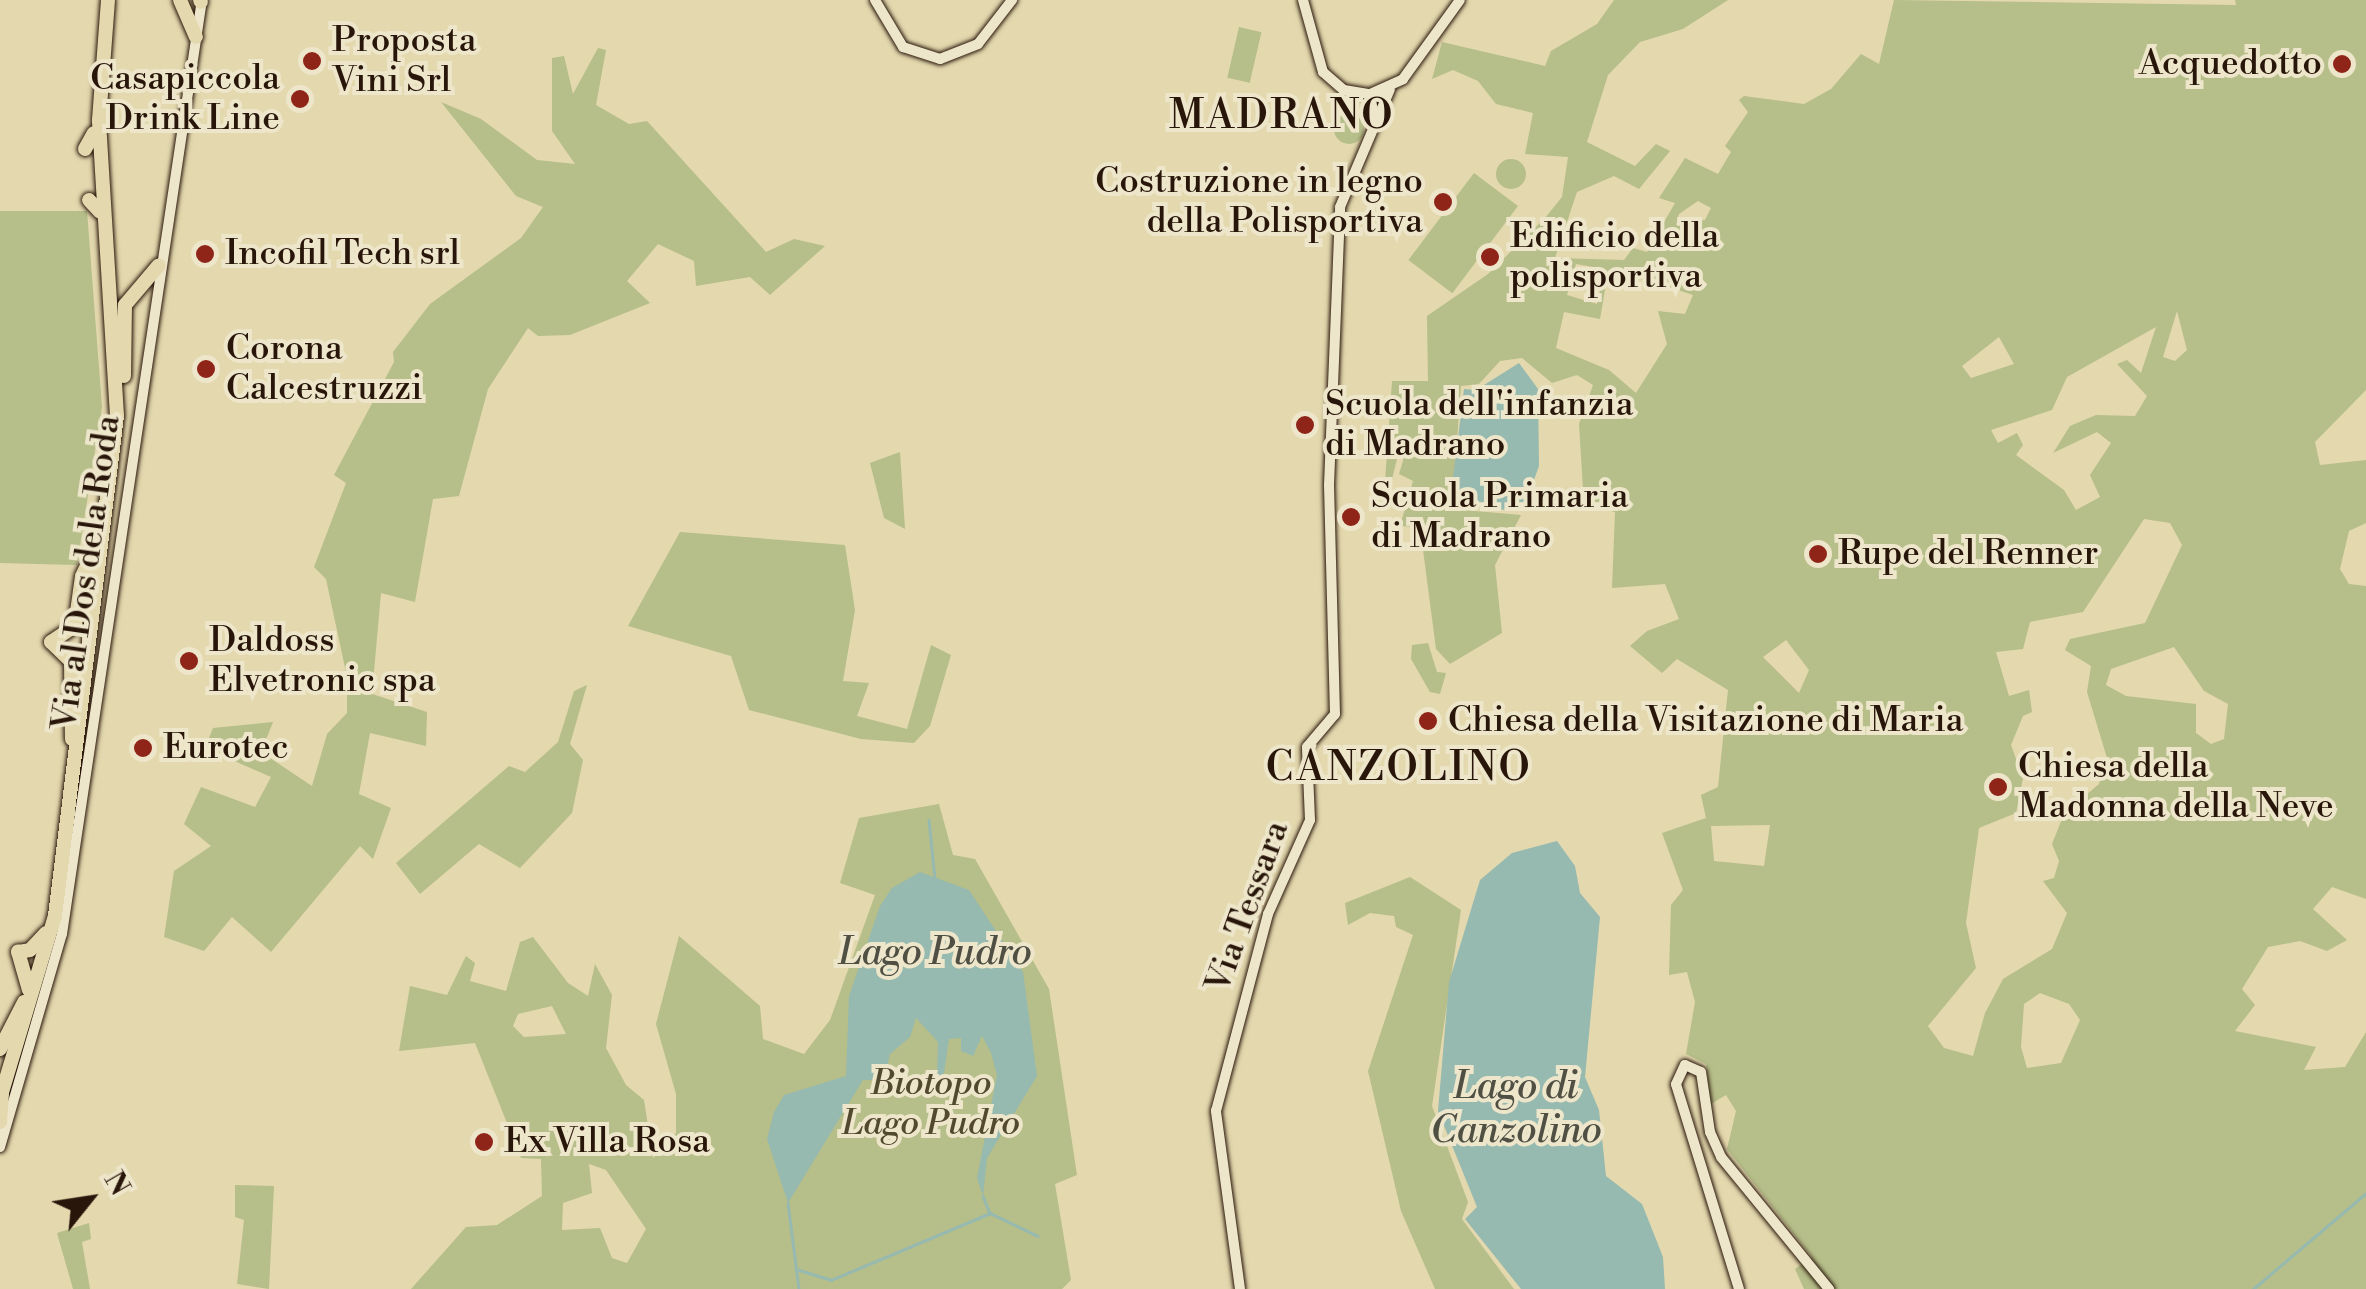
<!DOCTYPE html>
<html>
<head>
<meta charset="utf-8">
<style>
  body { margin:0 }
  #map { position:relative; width:2366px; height:1289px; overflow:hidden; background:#e3d8ae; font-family:"Libre Bodoni",serif }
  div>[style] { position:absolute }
  .green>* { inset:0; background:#b6be89; transform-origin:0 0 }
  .round { border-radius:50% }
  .water>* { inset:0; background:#96b9b0 }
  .stream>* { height:2.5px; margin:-1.25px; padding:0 1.25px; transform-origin:1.25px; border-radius:1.25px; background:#96b9b0 }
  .roads { filter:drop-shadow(0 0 2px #29160a) drop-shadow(0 0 2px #29160a) }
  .secondary>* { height:10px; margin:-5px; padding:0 5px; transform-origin:5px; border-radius:5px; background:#ede6ca }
  .highway>* { height:14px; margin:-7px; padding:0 7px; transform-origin:7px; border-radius:7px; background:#e3d8ae }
  .dots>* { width:28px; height:28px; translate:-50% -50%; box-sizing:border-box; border:5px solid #ede6ca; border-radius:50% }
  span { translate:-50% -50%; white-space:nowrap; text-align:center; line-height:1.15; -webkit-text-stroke:8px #ede6ca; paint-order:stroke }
  .poi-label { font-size:35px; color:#29160a }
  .left { translate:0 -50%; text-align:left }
  .right { translate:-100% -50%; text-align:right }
  .street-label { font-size:35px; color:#29160a }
  .park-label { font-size:35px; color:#534830; font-style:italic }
  .water-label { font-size:38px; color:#4f4f44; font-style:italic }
  .quarter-label { font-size:40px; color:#29160a; letter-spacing:2.5px }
  .north { position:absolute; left:40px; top:1149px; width:100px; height:100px; -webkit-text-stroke:8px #ede6ca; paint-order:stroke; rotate:60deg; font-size:28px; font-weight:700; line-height:40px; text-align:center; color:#29160a }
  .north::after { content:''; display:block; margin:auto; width:35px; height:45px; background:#29160a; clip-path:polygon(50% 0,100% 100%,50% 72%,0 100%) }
</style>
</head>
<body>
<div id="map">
  <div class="green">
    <div style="clip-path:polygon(evenodd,1614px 0,1728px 0,1683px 29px,1640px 42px,1608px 75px,1587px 142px,1635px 166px,1656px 144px,1670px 151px,1639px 189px,1614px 176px,1577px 192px,1555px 258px,1624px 260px,1633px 248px,1647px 252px,1675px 203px,1659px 198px,1685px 158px,1718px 174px,1731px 152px,1725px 146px,1748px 112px,1739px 100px,1744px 96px,1804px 104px,1831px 89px,1861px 54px,1879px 64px,1894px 0,2236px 5px,2235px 0,2366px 0,2366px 390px,2315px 442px,2320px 465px,2366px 460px,2366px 523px,2349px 531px,2340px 569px,2349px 584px,2366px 586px,2366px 899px,2332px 887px,2313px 909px,2347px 940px,2327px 951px,2300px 941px,2268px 947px,2242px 989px,2255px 1005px,2235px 1031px,2316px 1047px,2304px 1070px,2345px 1067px,2366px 1032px,2366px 1289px,1804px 1289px,1795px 1269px,1812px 1257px,1727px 1149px,1736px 1111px,1726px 1095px,1711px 1104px,1706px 1064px,1686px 1054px,1695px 1002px,1687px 972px,1669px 975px,1671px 905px,1683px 890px,1662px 833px,1706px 818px,1701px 795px,1718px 787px,1728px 690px,1677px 659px,1662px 673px,1630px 646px,1647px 631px,1679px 619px,1665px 584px,1612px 588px,1615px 512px,1584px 505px,1579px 424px,1593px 385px,1577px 375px,1552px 383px,1522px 358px,1500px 361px,1479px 384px,1461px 386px,1452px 509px,1521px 515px,1495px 565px,1502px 633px,1450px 664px,1436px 649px,1420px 527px,1400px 526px,1413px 481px,1399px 474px,1405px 454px,1398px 455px,1392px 479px,1385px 481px,1392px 381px,1428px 381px,1427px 316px,1488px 274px,1545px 218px,1562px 197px,1568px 157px,1525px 154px,1533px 113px,1496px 104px,1478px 81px,1453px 70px,1432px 79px,1442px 42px,1545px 66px,1551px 51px,1597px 24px,1614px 0,1698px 201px,1711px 208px,1705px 220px,1676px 225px,1679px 214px,1698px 201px,1614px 0,1576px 264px,1605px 269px,1597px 304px,1567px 295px,1576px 264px,1614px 0,1645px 279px,1693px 295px,1685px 314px,1658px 311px,1667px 344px,1636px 393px,1609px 370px,1556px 348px,1564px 312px,1600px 319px,1606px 284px,1645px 279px,1614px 0,2177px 311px,2187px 350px,2175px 361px,2163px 357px,2177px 311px,1614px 0,2156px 327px,2141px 373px,2127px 360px,2117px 364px,2147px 396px,2135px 416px,2096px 415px,2070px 426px,2053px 453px,2097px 432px,2111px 443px,2090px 475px,2100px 497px,2076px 510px,2064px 490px,2016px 455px,2023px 445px,2017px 433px,1998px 443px,1991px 430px,2052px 410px,2067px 377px,2156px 327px,1614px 0,1999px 337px,2014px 364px,1971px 378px,1962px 366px,1999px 337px,1614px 0,2144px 519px,2170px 523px,2182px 545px,2145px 623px,2070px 639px,2065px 650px,2091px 666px,2087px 692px,2107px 758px,2099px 784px,2064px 814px,2052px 844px,2059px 861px,2054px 878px,2043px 881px,2067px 913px,2052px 949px,2003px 979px,1985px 1013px,1973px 1056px,1944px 1048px,1928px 1026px,1976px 968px,1966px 923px,1979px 828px,2016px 813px,2023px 778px,2011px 745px,2023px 716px,2032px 712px,2029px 690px,2009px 696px,1996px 652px,2023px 649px,2030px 622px,2083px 612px,2144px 519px,1614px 0,1786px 640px,1809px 670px,1799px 693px,1763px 657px,1786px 640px,1614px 0,2174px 647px,2204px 691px,2228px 704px,2224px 739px,2211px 744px,2196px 733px,2196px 704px,2126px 696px,2106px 685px,2111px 669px,2174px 647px,1614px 0,1770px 825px,1764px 866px,1714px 861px,1711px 826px,1770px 825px,1614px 0,2040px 993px,2069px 1004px,2080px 1020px,2061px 1063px,2027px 1068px,2021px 1047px,2024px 1004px,2040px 993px)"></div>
    <div style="left:1239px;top:27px;width:23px;height:52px;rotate:13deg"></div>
    <div style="clip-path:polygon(598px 48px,606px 50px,596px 105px,629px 124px,647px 121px,766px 252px,794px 239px,825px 246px,770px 295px,750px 277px,696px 286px,694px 261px,658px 244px,627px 281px,650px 303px,570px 335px,538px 336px,528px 328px,488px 389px,459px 496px,433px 499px,415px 602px,381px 593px,372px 694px,427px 712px,426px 746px,370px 733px,359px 794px,391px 808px,373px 859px,360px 846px,271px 952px,232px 917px,204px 951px,164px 937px,174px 871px,211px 846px,184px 824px,201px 787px,255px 807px,271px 777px,205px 748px,213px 728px,273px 722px,261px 752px,312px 786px,327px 734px,347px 713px,347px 677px,326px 579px,314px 567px,346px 483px,334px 475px,394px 362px,393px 352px,430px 304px,521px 238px,543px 207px,516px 196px,441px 102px,481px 119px,537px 160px,575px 164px,552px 131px,552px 58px,564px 56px,573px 94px)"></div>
    <div class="round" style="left:1334px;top:114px;width:30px;height:30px"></div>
    <div class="round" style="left:1496px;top:159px;width:30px;height:30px"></div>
    <div style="left:1474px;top:173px;width:55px;height:109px;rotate:37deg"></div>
    <div style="clip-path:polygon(0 211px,87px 211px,102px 407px,77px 565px,0 563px)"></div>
    <div style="clip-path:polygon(900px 452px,905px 529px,884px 518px,870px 463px)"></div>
    <div style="clip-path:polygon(680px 532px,845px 545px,855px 610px,843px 681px,869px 683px,857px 716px,907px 729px,931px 645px,951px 655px,930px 726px,914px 743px,861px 739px,749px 710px,731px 656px,628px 626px)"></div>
    <div style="clip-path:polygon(1428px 643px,1437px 672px,1446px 673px,1440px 694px,1430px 692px,1411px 659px,1412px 645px)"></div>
    <div style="clip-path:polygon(587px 685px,570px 744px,583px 760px,572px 813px,520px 868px,479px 844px,420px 894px,396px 863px,509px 766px,525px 772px,558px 742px,574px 691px)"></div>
    <div style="clip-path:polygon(evenodd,939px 804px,953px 855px,975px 859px,1049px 989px,1077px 1175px,1055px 1184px,1071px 1280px,1062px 1289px,411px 1289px,466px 1227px,497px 1225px,542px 1196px,541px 1159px,521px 1158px,475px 1043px,399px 1051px,410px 986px,447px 995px,466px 956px,475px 963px,470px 981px,506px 991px,520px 942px,533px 937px,568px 983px,588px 996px,595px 964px,612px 995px,606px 1048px,626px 1085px,644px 1100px,653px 1158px,676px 1133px,676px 1094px,656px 1024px,679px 936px,760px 1006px,763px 1039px,804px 1054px,830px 1020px,875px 895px,840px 883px,859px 818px,939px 804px,552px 1006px,566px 1034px,524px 1037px,513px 1026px,518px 1014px,552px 1006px,939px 804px,589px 1164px,606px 1170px,646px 1229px,627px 1263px,612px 1258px,600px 1228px,562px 1230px,563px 1203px,592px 1193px,589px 1164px)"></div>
    <div style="clip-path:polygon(1410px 877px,1461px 910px,1432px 1106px,1468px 1202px,1462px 1219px,1514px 1289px,1435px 1289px,1401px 1211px,1368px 1071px,1413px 935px,1396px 927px,1394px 916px,1370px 913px,1348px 925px,1345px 903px)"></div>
    <div style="clip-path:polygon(235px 1185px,274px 1186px,269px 1289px,237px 1284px,244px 1220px,235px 1217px)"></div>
    <div style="clip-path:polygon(89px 1223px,91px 1239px,82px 1242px,90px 1289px,73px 1289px,57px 1233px)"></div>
  </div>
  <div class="water">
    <div style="clip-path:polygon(1519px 363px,1538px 389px,1539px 466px,1527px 499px,1519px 511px,1460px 506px,1453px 478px,1464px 389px,1476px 390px)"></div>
    <div style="clip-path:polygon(1557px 841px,1575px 866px,1580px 893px,1600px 917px,1585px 1077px,1599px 1110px,1606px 1176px,1642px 1204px,1663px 1257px,1665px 1289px,1521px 1289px,1465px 1219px,1477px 1207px,1438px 1111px,1449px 982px,1480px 880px,1512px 853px)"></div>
    <div style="clip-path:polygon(920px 872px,969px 890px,1023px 972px,1037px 1076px,987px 1158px,983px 1196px,977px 1178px,997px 1075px,991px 1053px,982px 1036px,973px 1056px,961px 1051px,961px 1038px,949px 1039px,944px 1073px,937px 1077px,938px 1042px,916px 1018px,910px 1037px,890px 1054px,884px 1080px,863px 1080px,788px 1203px,767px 1139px,774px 1112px,784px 1095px,846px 1076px,849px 996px,880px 906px,892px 888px)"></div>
  </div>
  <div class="stream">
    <div style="left:929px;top:820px;width:59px;rotate:84.2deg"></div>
    <div style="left:983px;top:1196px;width:18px;rotate:68deg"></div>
    <div style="left:990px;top:1213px;width:53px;rotate:25.6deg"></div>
    <div style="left:788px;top:1203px;width:87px;rotate:82.7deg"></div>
    <div style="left:796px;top:1269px;width:37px;rotate:17deg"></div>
    <div style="left:831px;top:1280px;width:173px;rotate:-22.8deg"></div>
    <div style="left:2253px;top:1289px;width:148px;rotate:-40.3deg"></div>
  </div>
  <div class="roads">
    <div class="secondary">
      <div style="left:875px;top:0;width:55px;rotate:59.2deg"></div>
      <div style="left:903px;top:47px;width:39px;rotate:18deg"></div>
      <div style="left:940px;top:59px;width:41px;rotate:-21.5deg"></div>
      <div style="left:978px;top:44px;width:56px;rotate:-52.3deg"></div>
      <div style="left:1303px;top:0;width:75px;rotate:74.5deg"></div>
      <div style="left:1323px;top:72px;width:28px;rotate:41deg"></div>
      <div style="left:1344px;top:90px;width:26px;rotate:9deg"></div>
      <div style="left:1370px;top:94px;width:36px;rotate:-24deg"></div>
      <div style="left:1403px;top:79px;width:97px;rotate:-54.2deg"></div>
      <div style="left:1370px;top:94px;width:29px;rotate:80deg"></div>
      <div style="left:0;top:1147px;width:222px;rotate:-73.8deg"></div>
      <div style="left:62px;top:934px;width:944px;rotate:-81.48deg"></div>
      <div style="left:1240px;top:1289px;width:180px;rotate:-97.7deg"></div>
      <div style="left:1216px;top:1111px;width:204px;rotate:-75.2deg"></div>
      <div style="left:1268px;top:914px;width:103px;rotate:-65.9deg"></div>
      <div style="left:1310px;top:820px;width:73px;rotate:-92.4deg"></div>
      <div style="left:1307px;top:747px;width:43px;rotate:-49.7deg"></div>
      <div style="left:1335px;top:714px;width:229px;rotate:-91.5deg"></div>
      <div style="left:1329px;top:485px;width:278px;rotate:-87.7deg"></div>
      <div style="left:1340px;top:207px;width:128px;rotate:-67deg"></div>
      <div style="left:1739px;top:1289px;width:214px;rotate:-107.1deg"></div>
      <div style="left:1676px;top:1084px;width:21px;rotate:-65deg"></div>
      <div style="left:1685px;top:1065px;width:17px;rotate:24deg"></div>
      <div style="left:1701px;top:1072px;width:61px;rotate:81.5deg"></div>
      <div style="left:1710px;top:1132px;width:27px;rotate:66deg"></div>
      <div style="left:1721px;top:1157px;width:171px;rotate:50.7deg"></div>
    </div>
    <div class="highway">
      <div style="left:180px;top:0;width:40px;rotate:66.6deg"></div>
      <div style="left:200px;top:0;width:2px;rotate:63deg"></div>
      <div style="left:85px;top:149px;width:18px;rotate:-61deg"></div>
      <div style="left:89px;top:200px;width:16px;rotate:47deg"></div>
      <div style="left:124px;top:376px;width:71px;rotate:-89.2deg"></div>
      <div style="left:125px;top:305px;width:52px;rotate:-49.6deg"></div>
      <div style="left:51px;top:642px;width:29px;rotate:-34deg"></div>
      <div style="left:75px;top:626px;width:50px;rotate:-82deg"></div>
      <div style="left:82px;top:576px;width:34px;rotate:-64deg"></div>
      <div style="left:51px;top:642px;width:28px;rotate:44deg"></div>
      <div style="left:71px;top:661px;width:78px;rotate:89.3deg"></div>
      <div style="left:29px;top:990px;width:40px;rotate:-106deg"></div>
      <div style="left:18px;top:952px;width:12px;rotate:-9deg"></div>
      <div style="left:30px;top:950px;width:23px;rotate:-47deg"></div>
      <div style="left:0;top:1049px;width:53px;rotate:-62.9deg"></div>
      <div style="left:0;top:1099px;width:191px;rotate:-73.3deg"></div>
      <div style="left:55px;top:916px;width:504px;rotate:-82.93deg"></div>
      <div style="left:117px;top:416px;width:297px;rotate:-93.5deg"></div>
      <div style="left:99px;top:120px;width:120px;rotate:-85.7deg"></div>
      <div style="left:0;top:1122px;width:29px;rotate:-86deg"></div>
    </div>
  </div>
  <div class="dots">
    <div style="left:312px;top:61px;background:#8f2418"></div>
    <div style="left:2342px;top:64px;background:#8f2418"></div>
    <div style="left:300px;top:99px;background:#8f2418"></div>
    <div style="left:1443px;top:202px;background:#8f2418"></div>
    <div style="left:205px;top:254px;background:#8f2418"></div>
    <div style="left:1490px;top:257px;background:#8f2418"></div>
    <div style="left:206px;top:369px;background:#8f2418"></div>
    <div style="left:1305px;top:425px;background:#8f2418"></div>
    <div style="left:1351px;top:517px;background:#8f2418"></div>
    <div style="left:1818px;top:554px;background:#8f2418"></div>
    <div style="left:189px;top:661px;background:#8f2418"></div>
    <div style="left:1428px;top:721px;background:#8f2418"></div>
    <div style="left:143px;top:748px;background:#8f2418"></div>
    <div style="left:1998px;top:787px;background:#8f2418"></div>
    <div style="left:484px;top:1142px;background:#8f2418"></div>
  </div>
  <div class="poi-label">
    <span class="left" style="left:332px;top:61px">Proposta<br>Vini Srl</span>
    <span class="right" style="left:2322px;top:64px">Acquedotto</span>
    <span class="right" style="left:280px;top:99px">Casapiccola<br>Drink Line</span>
    <span class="right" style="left:1423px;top:202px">Costruzione in legno<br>della Polisportiva</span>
    <span class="left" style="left:1510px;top:257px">Edificio della<br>polisportiva</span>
    <span class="left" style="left:225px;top:254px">Incofil Tech srl</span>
    <span class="left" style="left:226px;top:369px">Corona<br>Calcestruzzi</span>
    <span class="left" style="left:1325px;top:425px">Scuola dell'infanzia<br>di Madrano</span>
    <span class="left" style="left:1371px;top:517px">Scuola Primaria<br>di Madrano</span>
    <span class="left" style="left:1838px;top:554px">Rupe del Renner</span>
    <span class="left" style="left:209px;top:661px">Daldoss<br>Elvetronic spa</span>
    <span class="left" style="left:1448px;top:721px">Chiesa della Visitazione di Maria</span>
    <span class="left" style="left:163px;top:748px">Eurotec</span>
    <span class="left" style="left:2018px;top:787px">Chiesa della<br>Madonna della Neve</span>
    <span class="left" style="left:504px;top:1142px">Ex Villa Rosa</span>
  </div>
  <div class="street-label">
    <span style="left:87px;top:573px;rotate:-82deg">Via al Dos dela Roda</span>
    <span style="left:1248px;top:907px;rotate:-70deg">Via Tessara</span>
  </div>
  <div class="park-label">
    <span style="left:931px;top:1104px">Biotopo<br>Lago Pudro</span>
  </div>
  <div class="water-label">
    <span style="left:935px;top:953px">Lago Pudro</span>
    <span style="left:1516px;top:1109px">Lago di<br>Canzolino</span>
  </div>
  <div class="quarter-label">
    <span style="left:1282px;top:116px">MADRANO</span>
    <span style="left:1399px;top:768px">CANZOLINO</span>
  </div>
  <div class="north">N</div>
</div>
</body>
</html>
